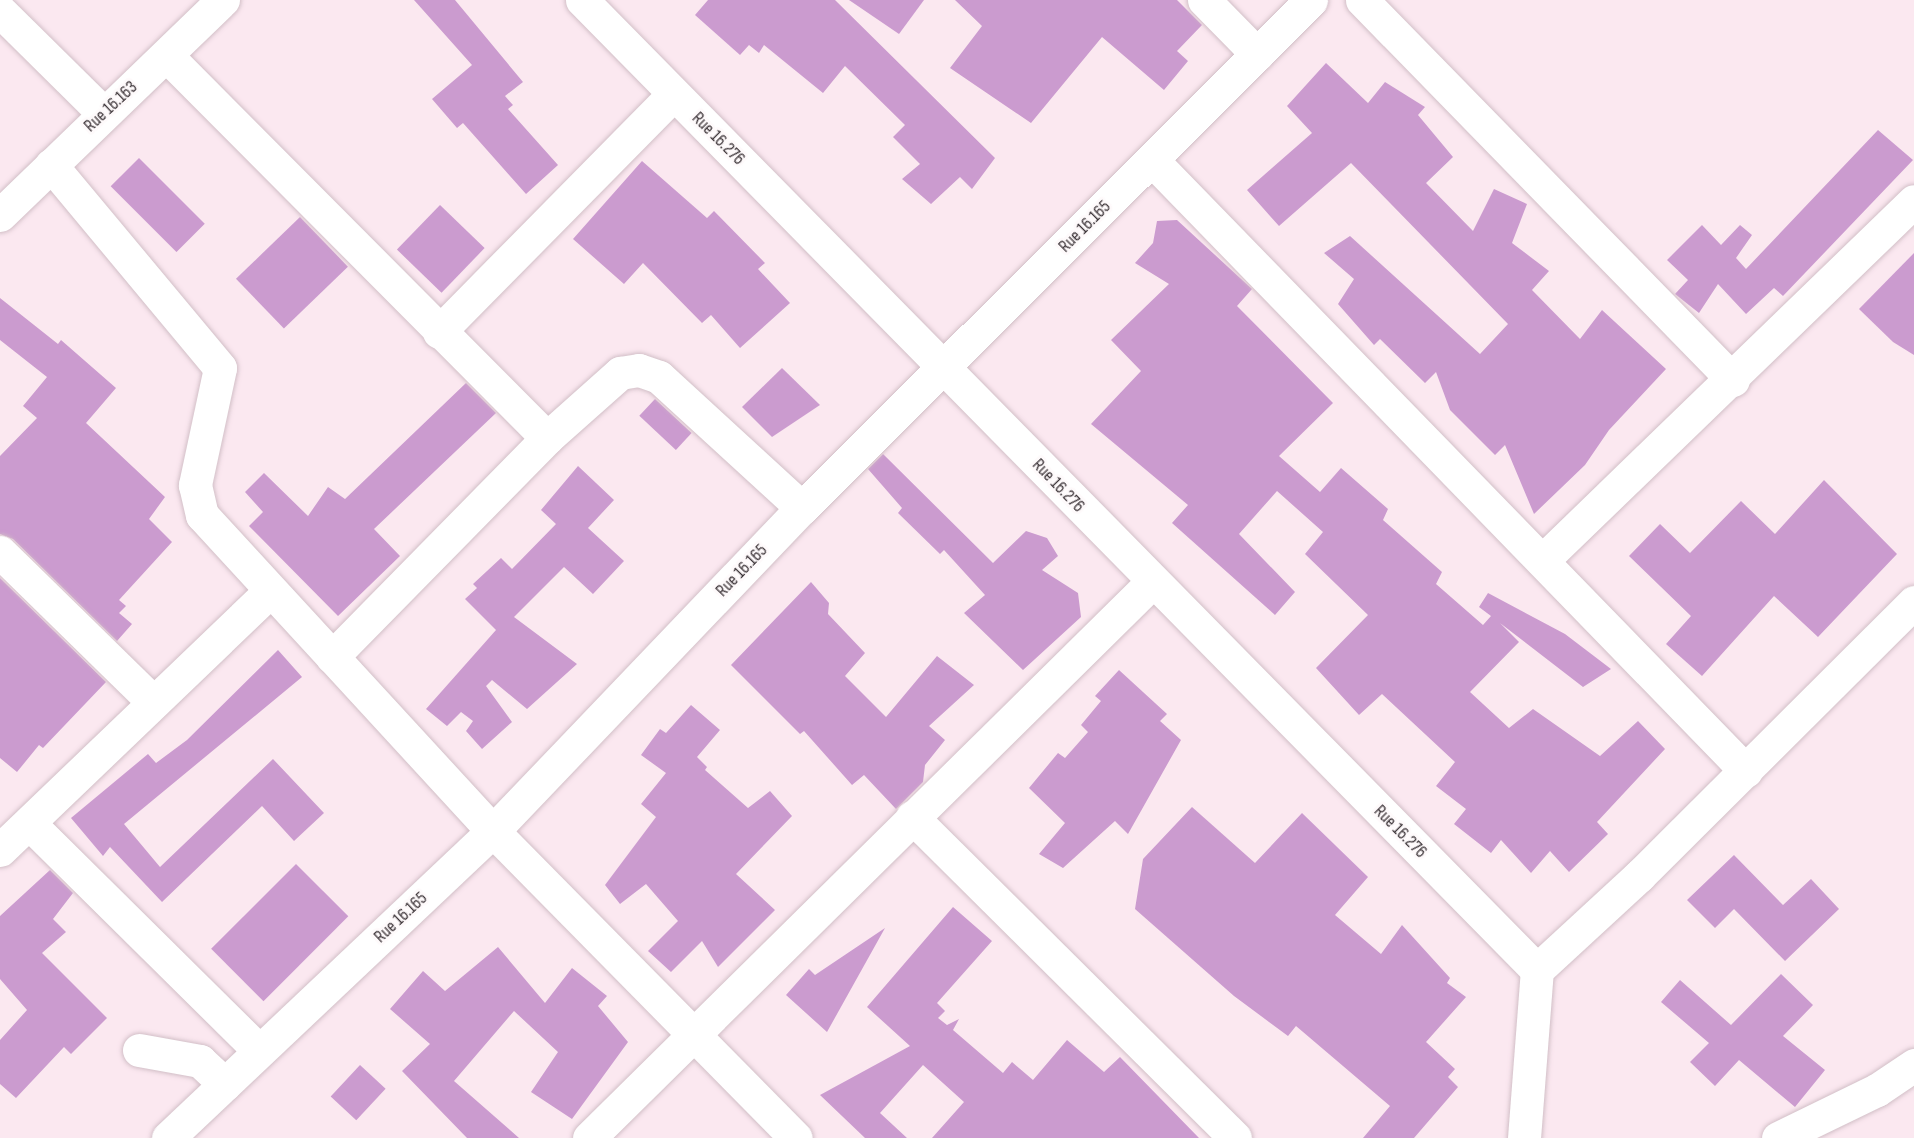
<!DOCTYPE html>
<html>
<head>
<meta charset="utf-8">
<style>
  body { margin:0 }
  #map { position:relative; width:1914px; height:1138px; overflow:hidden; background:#fbe8f0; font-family:"Sofia Sans Condensed",sans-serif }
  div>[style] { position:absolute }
  .building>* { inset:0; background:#cb9bcf; transform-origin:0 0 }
  .roads { filter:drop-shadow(0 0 2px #d2bfc7) drop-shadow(0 0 2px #d2bfc7) }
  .minor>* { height:33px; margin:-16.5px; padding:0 16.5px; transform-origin:16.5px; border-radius:16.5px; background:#fff }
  span { translate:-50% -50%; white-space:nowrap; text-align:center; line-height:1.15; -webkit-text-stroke:6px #fefafb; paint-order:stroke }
  .street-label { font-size:18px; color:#3a3236 }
</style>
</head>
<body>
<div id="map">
  <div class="building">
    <div style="clip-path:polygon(414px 0,455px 0,523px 82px,505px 96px,513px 105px,508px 109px,558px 165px,526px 194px,463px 123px,457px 128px,432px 99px,472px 65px)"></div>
    <div style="clip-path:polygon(708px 0,835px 0,995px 158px,972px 189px,960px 177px,931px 204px,902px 179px,920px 164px,893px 137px,905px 125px,845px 66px,823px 93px,764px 45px,759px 53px,749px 45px,740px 55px,695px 15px)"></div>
    <div style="clip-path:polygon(849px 0,924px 0,899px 34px)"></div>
    <div style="clip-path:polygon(955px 0,1177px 0,1202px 25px,1177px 51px,1188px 61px,1164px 90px,1102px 37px,1031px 123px,950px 68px,982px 26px)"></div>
    <div style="clip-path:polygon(1326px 63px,1368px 103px,1385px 82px,1425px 107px,1418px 115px,1453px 157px,1426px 183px,1473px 231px,1494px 189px,1527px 204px,1512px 243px,1549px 271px,1532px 290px,1580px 339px,1602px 310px,1666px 369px,1609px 430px,1585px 465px,1534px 514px,1505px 445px,1495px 455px,1450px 410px,1436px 372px,1425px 383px,1380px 339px,1374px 345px,1338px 304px,1354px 279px,1324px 253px,1350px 236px,1480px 354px,1508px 324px,1351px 163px,1279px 226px,1247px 190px,1312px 133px,1287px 106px)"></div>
    <div style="clip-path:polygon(1878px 130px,1913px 160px,1783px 296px,1774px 288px,1746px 314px,1718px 284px,1699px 313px,1675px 294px,1688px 280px,1667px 260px,1702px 225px,1721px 245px,1740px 225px,1752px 235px,1736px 258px,1746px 269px)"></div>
    <div style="left:139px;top:158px;width:93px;height:40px;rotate:45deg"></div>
    <div style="clip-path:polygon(642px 161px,707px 218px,714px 211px,765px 263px,758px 269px,790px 303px,740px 348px,711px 315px,702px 323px,643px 263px,624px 284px,573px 239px)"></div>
    <div style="left:440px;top:205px;width:62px;height:62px;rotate:44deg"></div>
    <div style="left:300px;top:217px;width:69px;height:89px;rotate:46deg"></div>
    <div style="clip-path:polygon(1177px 220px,1252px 289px,1237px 306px,1333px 403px,1279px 456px,1320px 492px,1341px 468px,1388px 509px,1383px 520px,1442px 572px,1436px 584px,1483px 625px,1491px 616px,1479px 607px,1488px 593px,1565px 634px,1611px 669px,1583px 687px,1500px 623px,1519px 642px,1470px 692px,1509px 728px,1533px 709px,1600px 756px,1638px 721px,1665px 749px,1597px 822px,1608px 834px,1569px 872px,1550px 851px,1531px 873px,1501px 840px,1491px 853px,1454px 824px,1466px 809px,1436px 786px,1455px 762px,1382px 694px,1359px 715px,1316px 668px,1368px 615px,1305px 554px,1323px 532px,1277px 491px,1239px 534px,1295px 592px,1275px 615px,1172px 523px,1188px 505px,1091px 424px,1141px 371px,1111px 340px,1169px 284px,1135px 263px,1153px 243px,1157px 221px)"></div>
    <div style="clip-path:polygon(1914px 253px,1914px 355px,1893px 342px,1859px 309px)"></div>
    <div style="clip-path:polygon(0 298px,58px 344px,61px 340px,116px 388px,86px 423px,165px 497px,149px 519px,172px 542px,119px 600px,126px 606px,119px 613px,132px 624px,117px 641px,13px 539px,0 534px,0 456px,37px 418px,23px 406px,47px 377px,0 340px)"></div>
    <div style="clip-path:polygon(782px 368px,820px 405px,772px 437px,742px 407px)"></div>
    <div style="clip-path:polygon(466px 383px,496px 413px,374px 529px,400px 556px,338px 616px,249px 526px,263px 512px,245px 492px,264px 473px,308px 516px,328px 487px,345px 499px)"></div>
    <div style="left:655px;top:399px;width:50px;height:23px;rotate:43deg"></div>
    <div style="clip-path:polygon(883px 454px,993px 563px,1026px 531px,1047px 538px,1058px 556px,1042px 570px,1078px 593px,1081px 617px,1023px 670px,964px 613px,985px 595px,944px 550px,940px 554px,898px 513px,902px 508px,868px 469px)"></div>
    <div style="clip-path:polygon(578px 466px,614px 500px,588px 528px,624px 561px,593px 594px,564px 567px,514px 617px,577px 664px,527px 709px,492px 680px,486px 686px,512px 722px,482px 749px,466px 731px,473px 721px,461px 712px,447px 726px,426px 709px,496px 630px,465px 599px,477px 588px,473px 584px,501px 558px,512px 569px,556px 524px,541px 510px)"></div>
    <div style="clip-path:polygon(1824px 480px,1897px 554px,1818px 637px,1774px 596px,1702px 676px,1666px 644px,1691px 616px,1629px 556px,1660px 524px,1690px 553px,1741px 501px,1775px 534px)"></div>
    <div style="clip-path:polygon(0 578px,106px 682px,43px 748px,39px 745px,17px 772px,0 758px)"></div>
    <div style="clip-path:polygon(811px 582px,829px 603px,828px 614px,865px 653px,845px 676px,886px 717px,937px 656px,974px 685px,929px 726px,945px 740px,925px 765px,923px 782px,896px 809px,864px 775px,852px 785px,804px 731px,800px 734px,731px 665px)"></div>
    <div style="clip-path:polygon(278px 650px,302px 677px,124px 824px,160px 867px,273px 759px,324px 813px,294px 841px,262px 806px,162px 902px,110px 847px,103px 856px,71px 818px,148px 754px,156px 763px,187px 740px)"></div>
    <div style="clip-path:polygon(1119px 670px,1167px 714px,1160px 721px,1181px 740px,1128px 834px,1115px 821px,1063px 868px,1039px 854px,1065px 823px,1029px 788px,1058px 753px,1065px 758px,1088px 732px,1081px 725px,1101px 701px,1095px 696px)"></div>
    <div style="clip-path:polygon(691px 705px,720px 730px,697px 757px,707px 767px,705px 770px,748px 808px,770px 791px,792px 816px,736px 874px,775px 910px,718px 967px,702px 941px,671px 972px,648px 951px,678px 921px,646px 884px,620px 904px,605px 885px,656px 817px,641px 804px,666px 773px,641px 755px,660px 729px,666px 733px)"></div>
    <div style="clip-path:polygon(1192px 807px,1255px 863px,1302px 813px,1368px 877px,1335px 915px,1381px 954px,1402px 925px,1450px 978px,1447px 983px,1466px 997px,1426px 1042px,1455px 1069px,1448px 1077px,1458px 1087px,1414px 1138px,1363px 1138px,1390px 1106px,1296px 1026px,1288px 1036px,1234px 996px,1135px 909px,1143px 859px)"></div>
    <div style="clip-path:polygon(1734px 855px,1783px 905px,1811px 879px,1839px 909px,1785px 961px,1734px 909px,1715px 928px,1687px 900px)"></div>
    <div style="left:296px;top:864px;width:74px;height:120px;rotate:45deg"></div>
    <div style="clip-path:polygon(50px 870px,73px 893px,53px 919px,66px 932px,42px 953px,107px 1018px,71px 1054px,64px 1047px,16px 1098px,0 1084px,0 1040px,27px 1010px,0 979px,0 916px)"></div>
    <div style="clip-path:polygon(953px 907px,992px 941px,937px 1003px,945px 1011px,938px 1018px,947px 1025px,959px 1019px,953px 1030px,1003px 1073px,1012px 1062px,1033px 1080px,1067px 1040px,1104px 1072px,1120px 1057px,1199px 1138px,932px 1138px,964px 1102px,923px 1065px,880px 1113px,907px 1138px,865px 1138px,820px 1095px,910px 1046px,867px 1007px)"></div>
    <div style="clip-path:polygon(885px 928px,827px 1032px,786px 995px,809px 969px,815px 975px)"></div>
    <div style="clip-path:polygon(498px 947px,545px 1003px,572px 968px,607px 996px,598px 1006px,628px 1042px,572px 1119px,531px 1092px,558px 1052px,514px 1011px,454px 1081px,519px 1138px,467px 1138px,402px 1071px,430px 1044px,390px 1009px,423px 971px,445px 991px)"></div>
    <div style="clip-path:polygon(1781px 974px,1813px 1005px,1783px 1036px,1825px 1070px,1795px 1107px,1739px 1060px,1715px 1086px,1690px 1062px,1709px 1043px,1661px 1002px,1680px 980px,1731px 1025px)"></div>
    <div style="left:360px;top:1065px;width:35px;height:43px;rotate:43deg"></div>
  </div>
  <div class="roads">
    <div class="minor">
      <div style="left:582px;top:0;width:1361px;rotate:45.45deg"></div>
      <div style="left:1204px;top:0;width:76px;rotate:45.5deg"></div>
      <div style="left:1362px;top:0;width:531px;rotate:45.69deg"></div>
      <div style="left:0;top:11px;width:145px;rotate:44.7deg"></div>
      <div style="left:167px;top:56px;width:539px;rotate:45.15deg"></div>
      <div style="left:1152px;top:160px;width:852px;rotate:45.81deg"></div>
      <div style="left:51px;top:165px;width:264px;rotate:50.2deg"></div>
      <div style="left:220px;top:368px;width:120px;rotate:102.1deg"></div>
      <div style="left:195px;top:485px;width:31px;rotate:77deg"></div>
      <div style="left:202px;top:515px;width:430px;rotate:47.4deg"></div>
      <div style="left:493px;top:831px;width:431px;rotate:45.4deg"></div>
      <div style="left:0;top:215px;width:310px;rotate:-44deg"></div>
      <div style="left:439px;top:332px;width:334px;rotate:-45.4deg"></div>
      <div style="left:0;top:552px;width:214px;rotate:44.4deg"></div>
      <div style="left:1543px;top:560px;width:516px;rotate:-44.06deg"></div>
      <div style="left:332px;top:657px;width:307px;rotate:-45.5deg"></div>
      <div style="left:547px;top:438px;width:98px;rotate:-41.7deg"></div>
      <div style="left:620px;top:373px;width:19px;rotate:-9deg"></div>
      <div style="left:639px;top:370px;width:21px;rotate:19deg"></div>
      <div style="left:659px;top:377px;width:194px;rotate:42.5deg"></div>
      <div style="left:912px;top:817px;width:455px;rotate:44.8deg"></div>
      <div style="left:30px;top:824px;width:322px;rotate:44.7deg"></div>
      <div style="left:0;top:850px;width:373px;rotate:-43.8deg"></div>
      <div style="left:139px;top:1050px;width:62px;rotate:10.2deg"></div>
      <div style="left:200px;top:1061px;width:34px;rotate:43deg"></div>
      <div style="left:168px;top:1138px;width:447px;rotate:-43.4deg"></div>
      <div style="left:493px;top:831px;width:447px;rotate:-46.3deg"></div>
      <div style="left:802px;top:508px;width:719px;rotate:-44.94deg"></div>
      <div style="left:589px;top:1138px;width:791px;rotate:-44.64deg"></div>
      <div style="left:1524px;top:1138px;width:169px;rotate:-85.6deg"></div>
      <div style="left:1537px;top:970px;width:139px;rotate:-42.7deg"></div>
      <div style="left:1639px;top:876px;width:388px;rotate:-44.9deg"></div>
      <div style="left:1778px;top:1138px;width:110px;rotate:-25.9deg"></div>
      <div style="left:1877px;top:1090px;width:45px;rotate:-34deg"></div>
    </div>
  </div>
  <div class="street-label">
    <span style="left:111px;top:107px;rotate:-43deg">Rue 16.163</span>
    <span style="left:718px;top:139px;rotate:45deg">Rue 16.276</span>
    <span style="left:1085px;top:227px;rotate:-45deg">Rue 16.165</span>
    <span style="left:1058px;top:486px;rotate:46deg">Rue 16.276</span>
    <span style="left:742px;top:571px;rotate:-46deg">Rue 16.165</span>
    <span style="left:1400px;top:832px;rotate:45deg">Rue 16.276</span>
    <span style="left:401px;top:918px;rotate:-43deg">Rue 16.165</span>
  </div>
</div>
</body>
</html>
